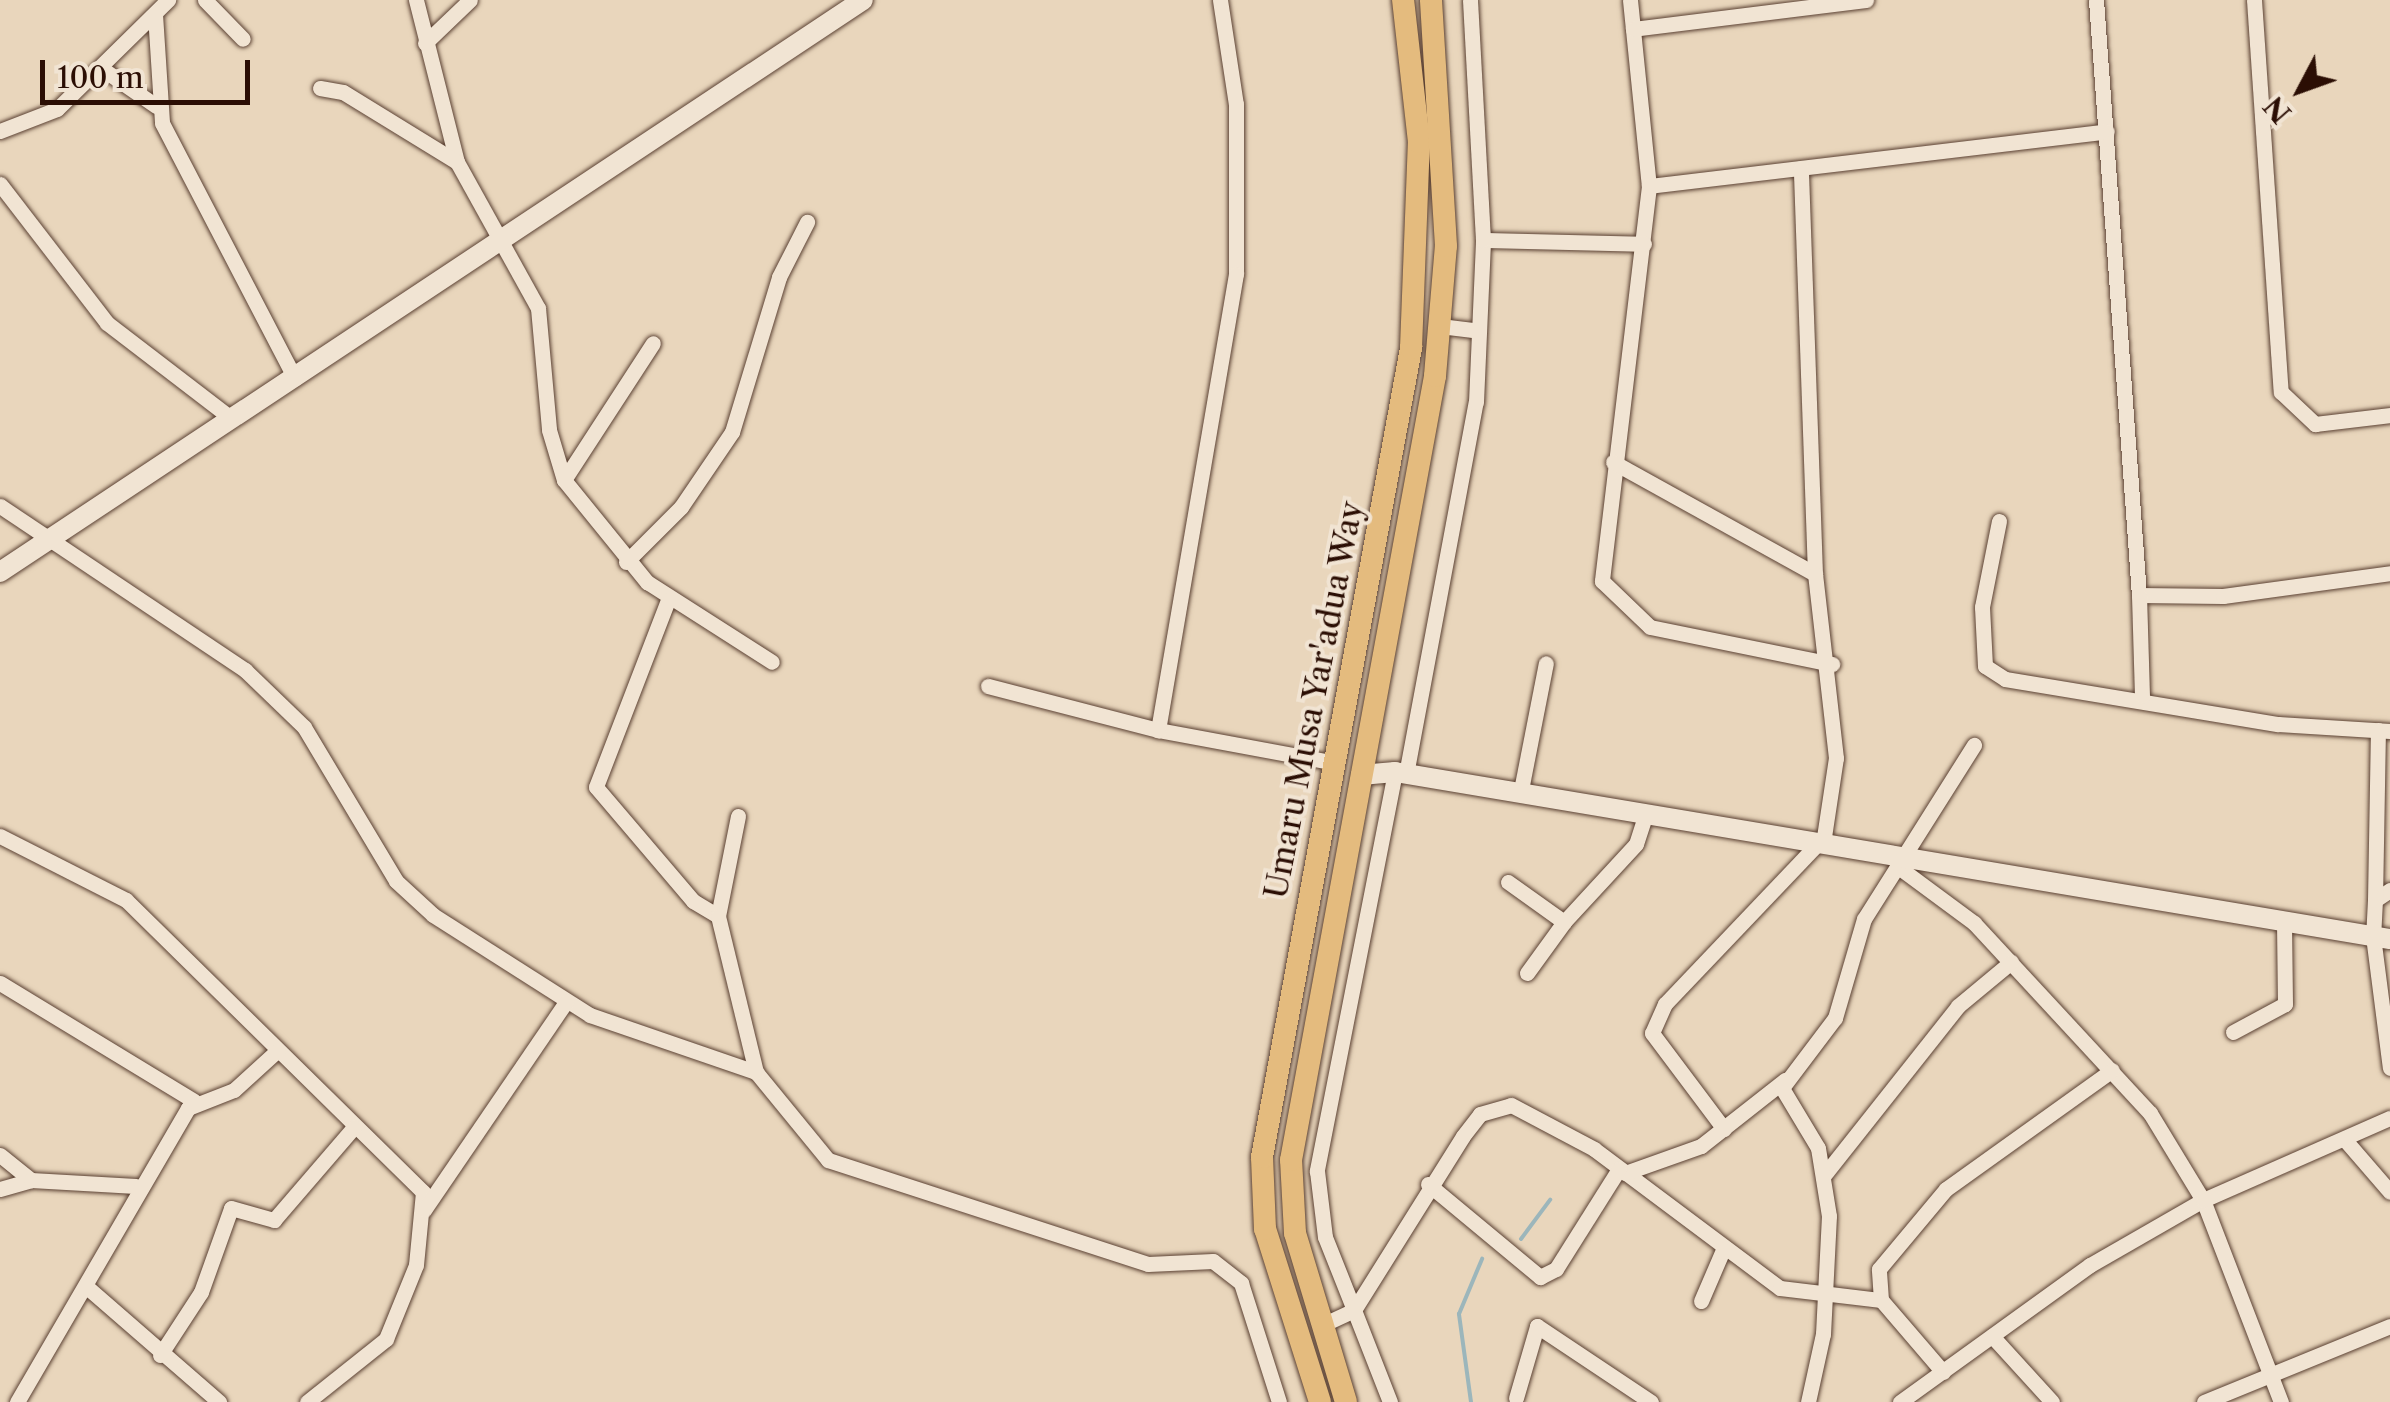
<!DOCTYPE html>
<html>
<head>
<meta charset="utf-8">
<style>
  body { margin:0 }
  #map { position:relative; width:2390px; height:1402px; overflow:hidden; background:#e9d6bc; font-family:"Libre Caslon Text",serif }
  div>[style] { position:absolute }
  .stream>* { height:4px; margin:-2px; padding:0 2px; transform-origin:2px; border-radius:2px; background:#9cb6bb }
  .roads { filter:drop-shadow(0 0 2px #5a4032) drop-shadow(0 0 2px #5a4032) }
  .street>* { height:15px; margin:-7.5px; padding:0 7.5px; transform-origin:7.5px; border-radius:7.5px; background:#f1e4d3 }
  .secondary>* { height:20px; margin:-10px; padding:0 10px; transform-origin:10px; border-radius:10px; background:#f1e4d3 }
  .primary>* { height:22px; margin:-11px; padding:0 11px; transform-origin:11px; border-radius:11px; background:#e4bb7e }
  span { translate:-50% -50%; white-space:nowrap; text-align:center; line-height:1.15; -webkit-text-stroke:8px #f1e4d3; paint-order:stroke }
  .street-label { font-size:32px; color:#2b0e04 }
  .north { position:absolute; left:2250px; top:40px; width:100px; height:100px; -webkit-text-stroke:8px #f1e4d3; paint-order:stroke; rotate:229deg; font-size:28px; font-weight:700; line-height:40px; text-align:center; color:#2b0e04 }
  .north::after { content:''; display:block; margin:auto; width:35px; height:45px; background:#2b0e04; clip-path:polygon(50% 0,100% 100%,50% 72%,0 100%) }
  .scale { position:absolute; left:40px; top:60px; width:210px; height:45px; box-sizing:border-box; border:5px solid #2b0e04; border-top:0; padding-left:12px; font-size:30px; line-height:35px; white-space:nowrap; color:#2b0e04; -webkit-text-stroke:8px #f1e4d3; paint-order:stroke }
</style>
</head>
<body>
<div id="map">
  <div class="stream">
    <div style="left:1521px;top:1239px;width:49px;rotate:-53.4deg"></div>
    <div style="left:1471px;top:1402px;width:89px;rotate:-97.8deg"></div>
    <div style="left:1459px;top:1314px;width:60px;rotate:-67.3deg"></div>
  </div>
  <div class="roads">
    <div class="street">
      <div style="left:205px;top:0;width:54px;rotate:45.7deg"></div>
      <div style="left:416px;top:0;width:167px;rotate:75.8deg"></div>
      <div style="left:457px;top:162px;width:167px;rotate:61deg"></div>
      <div style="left:538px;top:308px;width:122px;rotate:84.8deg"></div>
      <div style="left:549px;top:430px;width:52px;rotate:73.3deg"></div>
      <div style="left:564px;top:480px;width:132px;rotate:50.9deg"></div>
      <div style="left:647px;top:582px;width:148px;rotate:32.6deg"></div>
      <div style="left:1220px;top:0;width:105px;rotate:81.3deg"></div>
      <div style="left:1236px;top:104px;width:170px;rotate:90deg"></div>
      <div style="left:1236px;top:274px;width:463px;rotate:99.7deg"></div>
      <div style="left:1158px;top:730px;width:181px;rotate:10.5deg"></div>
      <div style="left:1630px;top:0;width:187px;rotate:84.2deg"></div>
      <div style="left:1649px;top:186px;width:398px;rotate:96.8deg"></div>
      <div style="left:1602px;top:581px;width:66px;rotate:43.8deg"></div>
      <div style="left:1650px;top:627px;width:186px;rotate:11.5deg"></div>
      <div style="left:2096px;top:0;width:597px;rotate:85.87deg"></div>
      <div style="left:2139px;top:595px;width:84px;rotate:0.7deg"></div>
      <div style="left:2223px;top:596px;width:169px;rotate:-7.8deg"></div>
      <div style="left:2254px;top:0;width:393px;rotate:86.1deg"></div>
      <div style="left:2281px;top:392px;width:47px;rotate:43.3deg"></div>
      <div style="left:2315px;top:424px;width:76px;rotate:-6.8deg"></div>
      <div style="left:155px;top:14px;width:109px;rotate:86.3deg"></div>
      <div style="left:162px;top:123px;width:288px;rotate:62.5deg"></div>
      <div style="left:1633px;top:29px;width:235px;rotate:-7.1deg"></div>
      <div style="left:425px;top:43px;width:62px;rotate:-43.7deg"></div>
      <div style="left:101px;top:68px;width:67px;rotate:34.6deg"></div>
      <div style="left:320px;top:88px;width:23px;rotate:10deg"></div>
      <div style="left:343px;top:92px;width:134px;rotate:31.6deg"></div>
      <div style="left:0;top:131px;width:61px;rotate:-21.1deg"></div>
      <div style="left:57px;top:109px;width:156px;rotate:-44.5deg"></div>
      <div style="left:0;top:184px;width:175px;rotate:52.4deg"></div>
      <div style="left:107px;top:323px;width:158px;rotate:37.5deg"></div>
      <div style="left:1649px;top:186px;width:461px;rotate:-6.8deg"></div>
      <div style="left:1483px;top:240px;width:161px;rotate:1.4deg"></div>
      <div style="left:1440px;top:326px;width:39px;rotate:7deg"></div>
      <div style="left:1613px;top:462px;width:231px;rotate:29deg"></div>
      <div style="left:1815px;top:574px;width:406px;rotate:-92deg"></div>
      <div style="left:564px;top:480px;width:163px;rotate:-57deg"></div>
      <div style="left:0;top:506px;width:295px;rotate:33.8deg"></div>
      <div style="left:245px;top:670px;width:82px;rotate:44deg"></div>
      <div style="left:304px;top:727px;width:179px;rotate:59.1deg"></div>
      <div style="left:396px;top:881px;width:50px;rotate:42.6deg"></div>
      <div style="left:433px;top:915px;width:186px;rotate:32.5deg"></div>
      <div style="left:590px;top:1015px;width:176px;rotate:19deg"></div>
      <div style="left:756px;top:1072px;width:114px;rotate:50.7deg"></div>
      <div style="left:828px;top:1160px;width:336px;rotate:18deg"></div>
      <div style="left:1148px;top:1264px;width:65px;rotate:-2.6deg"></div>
      <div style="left:1213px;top:1261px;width:36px;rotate:38deg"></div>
      <div style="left:1241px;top:1283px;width:125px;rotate:72.3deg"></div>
      <div style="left:1999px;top:521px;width:88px;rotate:101.2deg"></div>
      <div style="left:1982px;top:607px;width:59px;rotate:87.1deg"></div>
      <div style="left:1985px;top:666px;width:24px;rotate:33deg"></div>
      <div style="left:2005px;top:679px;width:277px;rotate:9.4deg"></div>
      <div style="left:2278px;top:724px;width:112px;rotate:3.6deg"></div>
      <div style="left:626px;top:562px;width:78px;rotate:-45deg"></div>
      <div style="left:681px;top:507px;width:91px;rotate:-55.8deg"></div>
      <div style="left:732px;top:432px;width:162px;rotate:-73.1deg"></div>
      <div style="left:779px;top:277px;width:62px;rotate:-63deg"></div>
      <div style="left:2139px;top:595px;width:101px;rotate:88.3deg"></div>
      <div style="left:668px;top:600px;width:200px;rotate:111.1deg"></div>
      <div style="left:596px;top:787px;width:150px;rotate:49.6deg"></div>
      <div style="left:693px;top:901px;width:29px;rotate:31deg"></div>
      <div style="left:988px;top:686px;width:176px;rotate:14.5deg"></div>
      <div style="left:1407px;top:769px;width:373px;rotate:-79.4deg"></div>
      <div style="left:1476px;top:402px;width:162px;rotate:-87.5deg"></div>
      <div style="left:1483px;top:240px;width:240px;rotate:-93.1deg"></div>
      <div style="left:1395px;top:772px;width:407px;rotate:101.1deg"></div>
      <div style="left:1317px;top:1171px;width:66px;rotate:83.1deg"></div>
      <div style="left:1325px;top:1237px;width:79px;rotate:68.3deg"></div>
      <div style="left:1354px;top:1310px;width:205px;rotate:-57.9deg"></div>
      <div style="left:1463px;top:1136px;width:28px;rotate:-52deg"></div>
      <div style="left:1480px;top:1114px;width:32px;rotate:-16deg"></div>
      <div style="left:1511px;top:1105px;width:94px;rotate:27.9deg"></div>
      <div style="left:1594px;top:1149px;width:232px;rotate:36.8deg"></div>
      <div style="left:1780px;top:1288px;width:102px;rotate:6.8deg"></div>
      <div style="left:1521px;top:790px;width:129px;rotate:-78.9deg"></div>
      <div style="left:738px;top:816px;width:102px;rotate:101.3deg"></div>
      <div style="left:718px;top:916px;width:161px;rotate:76.3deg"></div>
      <div style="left:0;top:836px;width:141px;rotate:26.9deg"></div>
      <div style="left:126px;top:900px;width:417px;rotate:44.5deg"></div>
      <div style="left:423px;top:1192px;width:73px;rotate:95.5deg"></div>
      <div style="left:416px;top:1265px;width:80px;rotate:112.1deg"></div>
      <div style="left:386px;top:1339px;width:101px;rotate:141.4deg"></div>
      <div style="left:1901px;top:869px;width:91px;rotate:36.5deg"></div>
      <div style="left:1974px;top:923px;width:259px;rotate:47.2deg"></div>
      <div style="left:2150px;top:1113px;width:102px;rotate:58.7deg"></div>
      <div style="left:2203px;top:1200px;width:217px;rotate:68.9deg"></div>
      <div style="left:1508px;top:882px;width:69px;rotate:35.5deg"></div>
      <div style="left:1564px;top:922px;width:106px;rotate:-47.3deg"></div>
      <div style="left:1636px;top:844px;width:29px;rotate:-72deg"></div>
      <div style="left:2390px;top:890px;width:18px;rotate:146deg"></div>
      <div style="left:2375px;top:900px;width:36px;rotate:93deg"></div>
      <div style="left:2373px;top:936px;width:133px;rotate:82.7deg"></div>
      <div style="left:2375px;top:900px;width:170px;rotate:-89deg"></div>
      <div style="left:1527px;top:973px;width:63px;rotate:-54deg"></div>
      <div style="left:0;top:983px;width:227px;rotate:31.3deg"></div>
      <div style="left:2233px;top:1032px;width:59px;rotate:-28.3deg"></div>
      <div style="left:2285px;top:1004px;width:82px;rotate:-90.7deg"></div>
      <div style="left:1724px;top:1129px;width:120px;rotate:-126.9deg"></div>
      <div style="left:1652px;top:1033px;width:32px;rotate:-66deg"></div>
      <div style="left:1665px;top:1004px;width:231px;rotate:-46.4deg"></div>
      <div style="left:1824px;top:837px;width:80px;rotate:-81.4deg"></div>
      <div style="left:1836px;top:758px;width:185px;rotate:-96.5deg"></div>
      <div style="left:2346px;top:1141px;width:67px;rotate:49.2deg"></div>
      <div style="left:0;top:1155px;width:40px;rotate:39deg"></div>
      <div style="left:1625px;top:1173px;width:81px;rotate:-19.6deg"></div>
      <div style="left:1701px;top:1146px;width:107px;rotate:-38.2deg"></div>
      <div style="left:1825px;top:1174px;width:214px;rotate:-51.6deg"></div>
      <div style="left:1958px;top:1006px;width:69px;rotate:-39.7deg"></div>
      <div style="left:1428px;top:1184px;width:146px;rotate:39.7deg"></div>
      <div style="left:1540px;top:1277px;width:18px;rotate:-27deg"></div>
      <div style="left:1556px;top:1269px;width:118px;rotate:-57.8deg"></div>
      <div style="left:0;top:1189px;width:32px;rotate:-16deg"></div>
      <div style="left:31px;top:1180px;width:105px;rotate:3.3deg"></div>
      <div style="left:424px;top:1210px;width:252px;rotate:-55.7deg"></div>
      <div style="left:88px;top:1288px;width:174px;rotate:41deg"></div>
      <div style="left:1701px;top:1301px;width:56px;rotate:-66.7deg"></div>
      <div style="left:1322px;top:1325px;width:35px;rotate:-25deg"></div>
      <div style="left:1354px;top:1310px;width:99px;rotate:68.6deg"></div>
      <div style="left:1992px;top:1336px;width:89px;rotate:47.7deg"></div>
      <div style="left:160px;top:1355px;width:75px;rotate:-56.9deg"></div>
      <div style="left:201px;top:1292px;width:89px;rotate:-70.3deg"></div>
      <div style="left:231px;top:1208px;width:45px;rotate:15.6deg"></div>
      <div style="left:274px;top:1220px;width:123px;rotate:-49.3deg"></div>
      <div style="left:1943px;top:1372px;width:95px;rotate:-130.7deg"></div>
      <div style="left:1881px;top:1300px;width:31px;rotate:-94deg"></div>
      <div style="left:1879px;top:1269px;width:104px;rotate:-50.1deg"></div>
      <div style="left:1946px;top:1189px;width:204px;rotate:-35.6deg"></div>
      <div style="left:1516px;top:1398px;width:75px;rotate:-73.7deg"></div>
      <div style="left:1537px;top:1326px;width:137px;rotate:33.7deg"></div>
      <div style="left:17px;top:1402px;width:340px;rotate:-59.8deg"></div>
      <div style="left:188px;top:1108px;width:49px;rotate:-21.4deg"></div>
      <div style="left:234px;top:1090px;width:59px;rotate:-42.3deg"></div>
      <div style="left:1808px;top:1402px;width:70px;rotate:-77.6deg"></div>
      <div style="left:1823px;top:1334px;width:118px;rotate:-87.1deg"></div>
      <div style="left:1829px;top:1216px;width:69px;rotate:-99.2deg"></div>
      <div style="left:1818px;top:1148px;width:70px;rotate:-121deg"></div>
      <div style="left:1782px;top:1088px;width:88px;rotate:-52.9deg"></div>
      <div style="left:1835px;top:1018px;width:103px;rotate:-73.7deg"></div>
      <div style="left:1864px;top:919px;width:206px;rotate:-57.7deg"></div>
      <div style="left:1900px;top:1402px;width:234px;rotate:-35.8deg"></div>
      <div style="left:2090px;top:1265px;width:130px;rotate:-29.9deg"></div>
      <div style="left:2203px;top:1200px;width:204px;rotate:-23.7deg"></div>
      <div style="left:2204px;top:1402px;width:201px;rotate:-22.2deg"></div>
    </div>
    <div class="secondary">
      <div style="left:0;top:572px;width:1035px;rotate:-33.54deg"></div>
      <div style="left:1361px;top:775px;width:34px;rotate:-5deg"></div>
      <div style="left:1395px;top:772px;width:1009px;rotate:9.53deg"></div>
    </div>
    <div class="primary">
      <div style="left:1320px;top:1402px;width:182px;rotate:-107.6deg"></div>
      <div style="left:1265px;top:1229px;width:72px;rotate:-92.4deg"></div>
      <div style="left:1262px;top:1157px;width:823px;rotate:-79.56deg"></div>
      <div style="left:1411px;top:348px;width:206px;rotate:-87.8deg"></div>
      <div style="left:1419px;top:142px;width:143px;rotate:-96.4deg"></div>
      <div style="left:1346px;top:1402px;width:177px;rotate:-106.8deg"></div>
      <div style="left:1295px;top:1233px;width:73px;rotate:-93.1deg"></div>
      <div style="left:1291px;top:1160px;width:797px;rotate:-79.59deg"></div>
      <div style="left:1435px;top:376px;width:130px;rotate:-85.2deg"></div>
      <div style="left:1446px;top:246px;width:246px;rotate:-93.5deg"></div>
    </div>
  </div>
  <div class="street-label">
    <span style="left:1314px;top:700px;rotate:-79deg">Umaru Musa Yar'adua Way</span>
  </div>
  <div class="north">N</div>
  <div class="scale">100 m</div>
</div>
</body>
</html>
